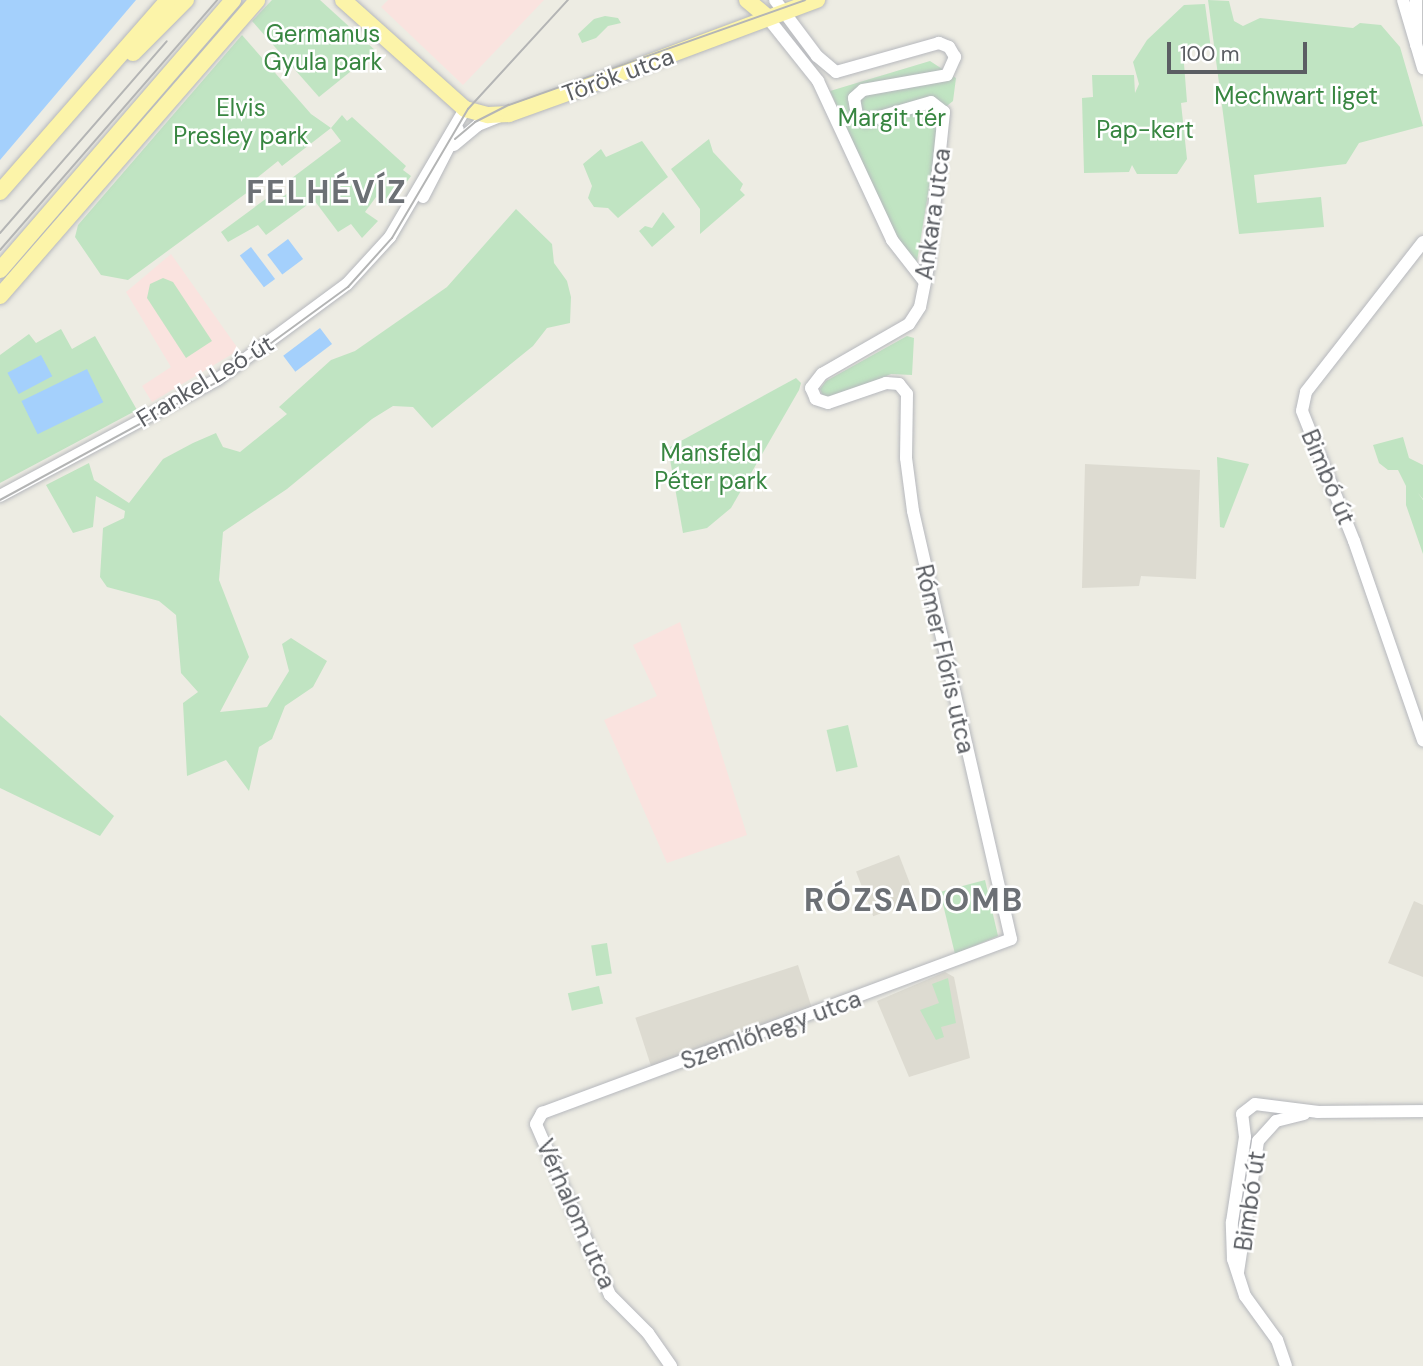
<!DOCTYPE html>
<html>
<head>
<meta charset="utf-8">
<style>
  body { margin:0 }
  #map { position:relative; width:1423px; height:1366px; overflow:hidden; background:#edece3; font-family:"DM Sans",sans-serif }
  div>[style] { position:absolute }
  .education>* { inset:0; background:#dddbd1; transform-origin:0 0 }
  .medical>* { inset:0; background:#fae3df }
  .green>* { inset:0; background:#c0e4c2; transform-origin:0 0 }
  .water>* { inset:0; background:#a4d0fc; transform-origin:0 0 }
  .roads { filter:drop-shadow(0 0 2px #b6b8bd) drop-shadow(0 0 2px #b6b8bd) }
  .minor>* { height:12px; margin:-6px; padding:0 6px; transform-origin:6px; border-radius:6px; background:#fff }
  .major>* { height:16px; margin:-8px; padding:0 8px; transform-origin:8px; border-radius:8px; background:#fcf4a9 }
  .tram>* { height:2px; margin:-1px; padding:0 1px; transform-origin:1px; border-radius:1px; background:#b4b5b5 }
  span { translate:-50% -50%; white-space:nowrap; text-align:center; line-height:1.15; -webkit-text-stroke:5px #fff; paint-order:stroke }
  .park-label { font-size:24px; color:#388641 }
  .street-label { font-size:24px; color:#5b5e63 }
  .district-label { font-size:32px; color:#6c7075; font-weight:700; letter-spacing:2px }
  .scale { position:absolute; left:1167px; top:42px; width:140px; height:32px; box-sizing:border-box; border:4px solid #5b5e63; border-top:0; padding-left:9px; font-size:21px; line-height:24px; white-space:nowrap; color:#5b5e63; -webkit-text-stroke:5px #fff; paint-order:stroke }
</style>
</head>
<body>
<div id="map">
  <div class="education">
    <div style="clip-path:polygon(1085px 464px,1200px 470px,1196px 579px,1141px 576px,1139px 586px,1082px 588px)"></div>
    <div style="left:899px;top:855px;width:48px;height:46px;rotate:69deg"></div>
    <div style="clip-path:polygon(1414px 901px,1423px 905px,1423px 977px,1388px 963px)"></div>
    <div style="left:798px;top:965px;width:52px;height:171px;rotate:72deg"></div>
    <div style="clip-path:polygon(945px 972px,954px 977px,970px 1058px,909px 1077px,877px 1001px)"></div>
  </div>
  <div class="medical">
    <div style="clip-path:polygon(388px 0,544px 0,463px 85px,381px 7px)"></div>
    <div style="clip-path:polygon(171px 254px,239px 350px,152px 402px,142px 386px,171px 367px,126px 292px)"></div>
    <div style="clip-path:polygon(680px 622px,747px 835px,667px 863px,604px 720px,657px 696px,633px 645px)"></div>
  </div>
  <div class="green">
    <div style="clip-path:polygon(272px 0,320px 0,376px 51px,319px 97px,252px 21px)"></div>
    <div style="clip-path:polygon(1208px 0,1229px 1px,1234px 21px,1243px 26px,1260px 18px,1353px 28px,1360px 23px,1381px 25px,1400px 47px,1423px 126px,1359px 143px,1346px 164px,1254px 175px,1257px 203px,1321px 197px,1324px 227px,1239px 234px)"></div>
    <div style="clip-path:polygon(1205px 4px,1211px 49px,1183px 51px,1187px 102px,1181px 103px,1187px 159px,1177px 174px,1137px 174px,1132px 165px,1129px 172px,1084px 173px,1082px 98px,1093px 97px,1092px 75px,1134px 75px,1135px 93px,1139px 84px,1133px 62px,1147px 40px,1184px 5px)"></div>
    <div style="clip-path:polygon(605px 16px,618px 18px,621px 23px,608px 26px,596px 38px,582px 43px,578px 34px,594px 19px)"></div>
    <div style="clip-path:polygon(242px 35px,311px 114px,331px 128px,342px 115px,347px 121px,352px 117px,406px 166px,403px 170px,411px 176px,389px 206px,376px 197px,365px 212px,378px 221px,362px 238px,351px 224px,338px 232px,314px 200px,266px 235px,258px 225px,228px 242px,221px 232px,267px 198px,275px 202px,288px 193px,292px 178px,341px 141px,331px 128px,282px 166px,278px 161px,253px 181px,256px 186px,128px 280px,101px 275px,75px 237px,78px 225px)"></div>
    <div style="clip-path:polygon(930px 61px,956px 78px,953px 101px,937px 114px,940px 121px,917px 261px,899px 244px,830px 91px)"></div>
    <div style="clip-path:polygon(709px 139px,713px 152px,743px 184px,740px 190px,745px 195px,700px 234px,700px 209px,671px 169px)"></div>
    <div style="clip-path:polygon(642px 141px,668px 177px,618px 218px,608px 208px,594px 207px,588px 198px,592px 186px,583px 164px,601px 149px,606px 157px)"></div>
    <div style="clip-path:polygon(516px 209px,552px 244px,554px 263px,567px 281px,571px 297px,570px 323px,547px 328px,533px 346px,432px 428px,413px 407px,393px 406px,372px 419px,287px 489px,223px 532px,219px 580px,249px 657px,220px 712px,267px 707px,289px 671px,282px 644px,291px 638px,327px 661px,313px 687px,285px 706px,272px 739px,259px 747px,249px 791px,226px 760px,187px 776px,183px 703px,198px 692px,181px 673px,176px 615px,159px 601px,107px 587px,100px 577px,103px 528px,124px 518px,125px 511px,96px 496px,93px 527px,73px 533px,46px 485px,89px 463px,94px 480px,129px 503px,163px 459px,193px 443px,216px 433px,223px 447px,240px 452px,287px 414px,279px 407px,331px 360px,355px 351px,447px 287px)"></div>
    <div style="clip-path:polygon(663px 212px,675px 227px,652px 247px,639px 231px,645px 226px,652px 228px)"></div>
    <div style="clip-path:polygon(163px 278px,173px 282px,212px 341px,186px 358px,147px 298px,150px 284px)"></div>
    <div style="clip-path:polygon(61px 329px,72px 349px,95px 336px,137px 410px,0 483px,0 355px,29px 334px,36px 343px)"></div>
    <div style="clip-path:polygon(907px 336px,914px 338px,912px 375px,891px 374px,848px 393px,826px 398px,822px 394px,820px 389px,826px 381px)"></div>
    <div style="clip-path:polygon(796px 378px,801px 383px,799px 390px,731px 508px,707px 528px,683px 533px,668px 448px)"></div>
    <div style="clip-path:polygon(1403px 437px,1409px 458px,1423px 465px,1423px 499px,1418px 493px,1423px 500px,1423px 554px,1406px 505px,1406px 486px,1398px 470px,1388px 470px,1379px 463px,1373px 445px)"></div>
    <div style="clip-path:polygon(1217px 457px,1249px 464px,1224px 528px,1220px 527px)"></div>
    <div style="clip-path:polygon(0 715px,114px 816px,100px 836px,0 788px)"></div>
    <div style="left:848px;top:725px;width:43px;height:22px;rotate:77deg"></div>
    <div style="clip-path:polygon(985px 880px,998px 936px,955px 954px,940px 892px)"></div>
    <div style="left:607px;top:943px;width:31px;height:16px;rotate:81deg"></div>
    <div style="clip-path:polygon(948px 978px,956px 1023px,941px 1027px,944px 1037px,936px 1040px,920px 1010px,939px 1003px,932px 984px)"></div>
    <div style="left:599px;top:986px;width:18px;height:32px;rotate:77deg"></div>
  </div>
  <div class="water">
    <div style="clip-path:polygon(0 0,136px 0,0 160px)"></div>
    <div style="left:288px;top:239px;width:25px;height:26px;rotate:53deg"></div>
    <div style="left:251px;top:247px;width:40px;height:14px;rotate:53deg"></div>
    <div style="left:320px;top:328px;width:20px;height:46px;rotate:53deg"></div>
    <div style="left:41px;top:355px;width:24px;height:38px;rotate:62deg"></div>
    <div style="left:87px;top:369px;width:37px;height:73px;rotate:64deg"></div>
  </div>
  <div class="roads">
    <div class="minor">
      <div style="left:1403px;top:0;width:71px;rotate:73.6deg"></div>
      <div style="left:1416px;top:0;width:45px;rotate:90deg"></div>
      <div style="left:767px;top:17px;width:82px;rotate:51.4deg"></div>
      <div style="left:818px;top:81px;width:175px;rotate:65deg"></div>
      <div style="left:892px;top:240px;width:52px;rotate:52deg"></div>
      <div style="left:454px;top:145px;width:31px;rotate:-40deg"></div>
      <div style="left:478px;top:125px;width:24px;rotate:-22deg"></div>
      <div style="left:423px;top:197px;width:76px;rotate:-62.8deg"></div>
      <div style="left:1423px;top:242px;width:190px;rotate:128deg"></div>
      <div style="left:1306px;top:392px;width:19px;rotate:102deg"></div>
      <div style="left:1302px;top:411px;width:140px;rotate:68.2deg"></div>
      <div style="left:1354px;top:541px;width:211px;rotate:70.9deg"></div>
      <div style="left:0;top:496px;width:247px;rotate:-28.2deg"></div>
      <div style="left:218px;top:379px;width:160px;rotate:-36.4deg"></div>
      <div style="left:347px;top:284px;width:64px;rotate:-47.5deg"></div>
      <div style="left:390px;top:237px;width:148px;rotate:-59.6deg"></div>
      <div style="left:1238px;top:1272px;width:133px;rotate:-81.3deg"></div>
      <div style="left:1258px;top:1141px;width:27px;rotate:-48deg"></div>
      <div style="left:1276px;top:1121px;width:29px;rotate:-14deg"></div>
      <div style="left:671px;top:1366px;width:40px;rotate:-124.9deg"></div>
      <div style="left:648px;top:1333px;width:54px;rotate:-135deg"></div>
      <div style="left:610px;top:1295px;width:186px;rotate:-113.4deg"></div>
      <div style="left:536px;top:1124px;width:13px;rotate:-61deg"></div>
      <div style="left:542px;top:1113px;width:500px;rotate:-20.35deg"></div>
      <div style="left:1011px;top:939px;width:439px;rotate:-102.9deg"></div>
      <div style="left:913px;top:511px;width:53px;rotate:-97.5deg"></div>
      <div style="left:906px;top:458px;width:64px;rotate:-89.1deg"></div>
      <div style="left:907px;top:394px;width:13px;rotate:-129deg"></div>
      <div style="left:899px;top:384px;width:13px;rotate:-176deg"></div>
      <div style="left:886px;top:383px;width:61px;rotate:161deg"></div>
      <div style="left:828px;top:403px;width:13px;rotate:-162deg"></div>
      <div style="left:816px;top:399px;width:12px;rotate:-114deg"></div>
      <div style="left:811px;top:388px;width:18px;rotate:-52deg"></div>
      <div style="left:822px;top:374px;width:100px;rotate:-29.9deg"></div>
      <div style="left:909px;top:324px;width:20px;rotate:-57deg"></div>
      <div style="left:920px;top:307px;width:41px;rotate:-78.7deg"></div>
      <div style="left:928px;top:267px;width:156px;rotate:-84.1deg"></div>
      <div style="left:944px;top:112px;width:16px;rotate:-142deg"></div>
      <div style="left:931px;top:102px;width:68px;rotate:163.7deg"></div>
      <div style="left:866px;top:121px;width:11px;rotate:-146deg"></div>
      <div style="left:857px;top:115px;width:17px;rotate:-100deg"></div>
      <div style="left:854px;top:98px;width:12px;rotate:-42deg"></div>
      <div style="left:863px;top:90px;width:85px;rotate:-10.1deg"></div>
      <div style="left:947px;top:75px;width:20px;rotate:-66deg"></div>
      <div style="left:955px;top:57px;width:12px;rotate:-121deg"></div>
      <div style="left:949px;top:47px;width:11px;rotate:-158deg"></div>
      <div style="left:939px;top:43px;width:107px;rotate:164.3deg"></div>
      <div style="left:836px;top:72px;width:25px;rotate:-140deg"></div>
      <div style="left:817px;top:56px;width:70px;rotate:-126.9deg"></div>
      <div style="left:1286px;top:1366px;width:28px;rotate:-109deg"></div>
      <div style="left:1277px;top:1340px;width:54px;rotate:-126deg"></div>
      <div style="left:1245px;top:1296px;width:39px;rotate:-108deg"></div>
      <div style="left:1233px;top:1259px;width:37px;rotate:-92deg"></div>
      <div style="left:1232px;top:1222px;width:86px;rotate:-81.3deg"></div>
      <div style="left:1245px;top:1137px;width:23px;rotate:-97deg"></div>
      <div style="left:1242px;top:1114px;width:16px;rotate:-38deg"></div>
      <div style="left:1255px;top:1104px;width:64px;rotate:7.2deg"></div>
      <div style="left:1318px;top:1112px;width:105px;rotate:-0.5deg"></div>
    </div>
    <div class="major">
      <div style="left:343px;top:0;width:164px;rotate:41.8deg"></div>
      <div style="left:465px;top:109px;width:24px;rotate:15deg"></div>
      <div style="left:488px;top:115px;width:21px;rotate:-3deg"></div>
      <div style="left:509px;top:114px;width:80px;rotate:-19.8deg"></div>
      <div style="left:584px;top:87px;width:249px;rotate:-20.5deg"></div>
      <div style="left:747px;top:0;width:26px;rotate:40deg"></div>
      <div style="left:133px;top:53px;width:75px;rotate:-45deg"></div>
      <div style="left:0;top:192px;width:255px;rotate:-48.8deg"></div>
      <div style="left:0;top:270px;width:357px;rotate:-49.2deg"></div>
      <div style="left:0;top:296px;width:392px;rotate:-49deg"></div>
    </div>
  </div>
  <div class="tram">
    <div style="left:455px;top:139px;width:26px;rotate:-40deg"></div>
    <div style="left:475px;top:122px;width:38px;rotate:-27deg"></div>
    <div style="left:509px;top:105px;width:314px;rotate:-19.5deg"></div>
    <div style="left:0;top:233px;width:254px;rotate:-49deg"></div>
    <div style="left:0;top:250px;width:331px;rotate:-49deg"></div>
    <div style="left:0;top:500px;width:249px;rotate:-28.5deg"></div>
    <div style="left:219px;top:381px;width:160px;rotate:-36.1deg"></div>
    <div style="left:348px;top:287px;width:66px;rotate:-48.1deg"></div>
    <div style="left:392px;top:238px;width:150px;rotate:-59.5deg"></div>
    <div style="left:468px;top:109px;width:148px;rotate:-47.5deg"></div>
  </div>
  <div class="park-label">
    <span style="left:323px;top:48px">Germanus<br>Gyula park</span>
    <span style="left:1296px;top:96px">Mechwart liget</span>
    <span style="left:241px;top:122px">Elvis<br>Presley park</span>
    <span style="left:892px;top:118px">Margit tér</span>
    <span style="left:1145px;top:130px">Pap-kert</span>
    <span style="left:711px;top:467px">Mansfeld<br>Péter park</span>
  </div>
  <div class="street-label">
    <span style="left:618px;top:75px;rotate:-20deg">Török utca</span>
    <span style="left:933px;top:214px;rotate:-82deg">Ankara utca</span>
    <span style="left:205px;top:381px;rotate:-31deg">Frankel Leó út</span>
    <span style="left:1328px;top:477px;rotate:67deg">Bimbó út</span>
    <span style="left:945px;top:659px;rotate:77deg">Rómer Flóris utca</span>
    <span style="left:771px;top:1030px;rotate:-20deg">Szemlőhegy utca</span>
    <span style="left:1250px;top:1201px;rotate:-82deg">Bimbó út</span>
    <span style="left:576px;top:1214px;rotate:66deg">Vérhalom utca</span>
  </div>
  <div class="district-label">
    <span style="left:327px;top:192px">FELHÉVÍZ</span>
    <span style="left:914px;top:900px">RÓZSADOMB</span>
  </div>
  <div class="scale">100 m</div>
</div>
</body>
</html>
